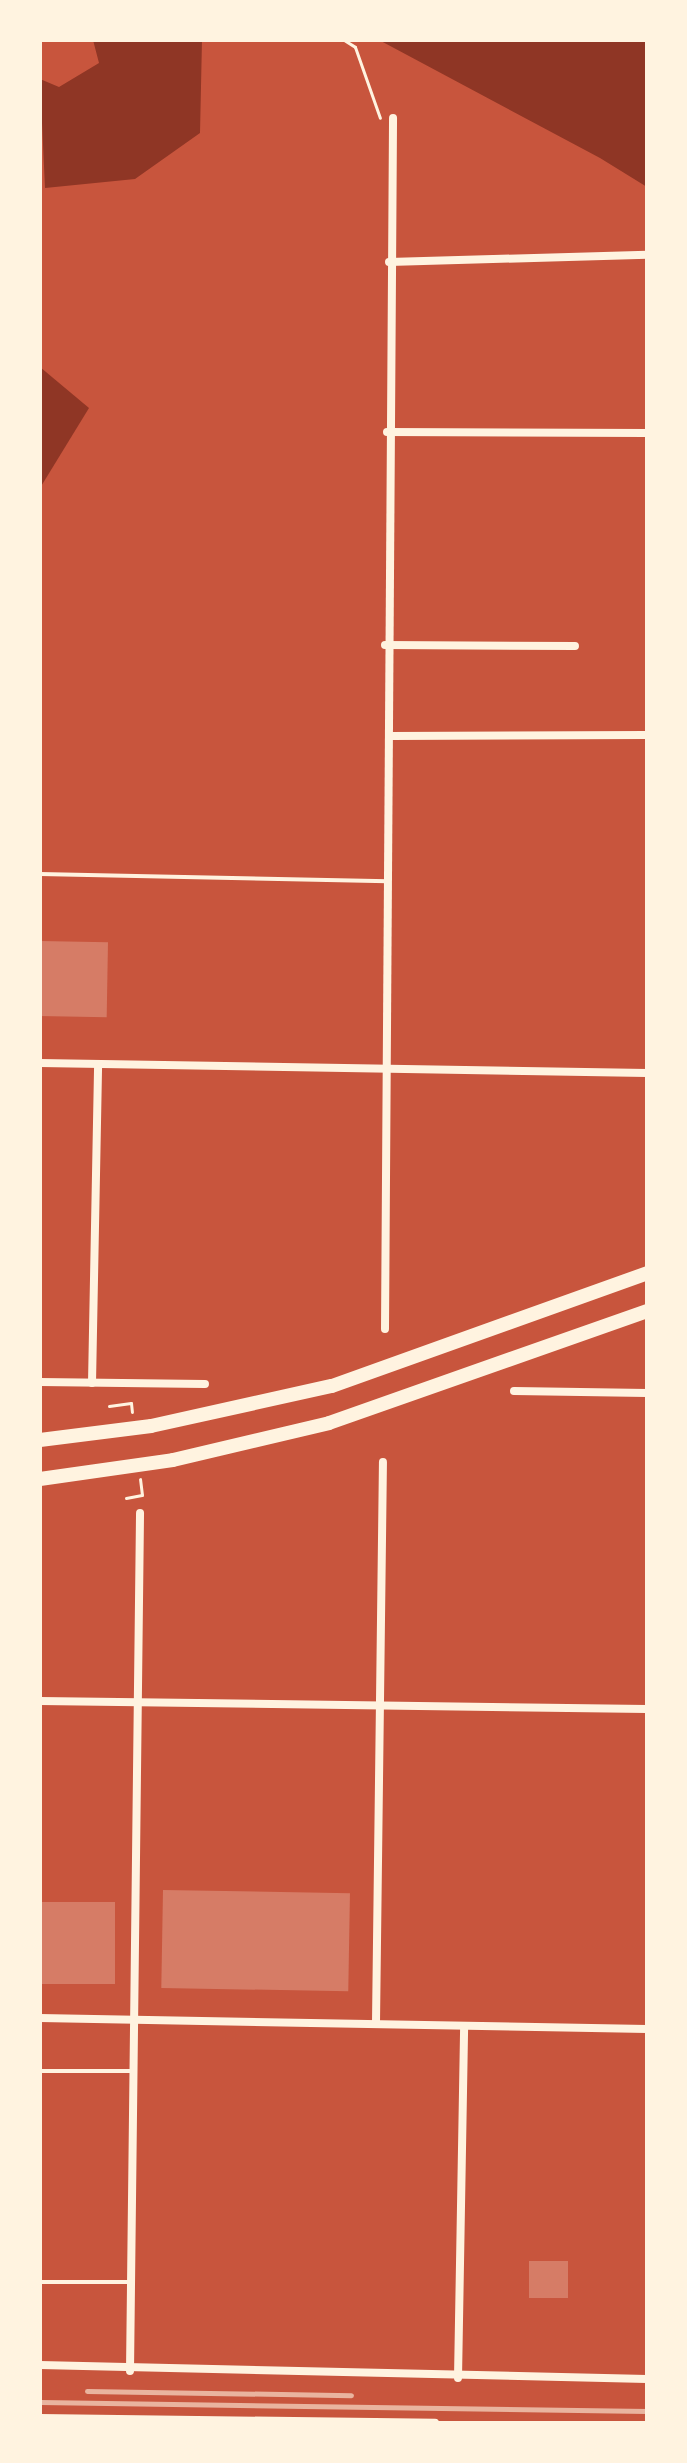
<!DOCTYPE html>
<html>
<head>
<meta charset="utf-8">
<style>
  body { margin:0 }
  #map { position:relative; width:687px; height:2463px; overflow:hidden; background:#c8553d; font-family:"Fira Sans",sans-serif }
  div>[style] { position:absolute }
  .water>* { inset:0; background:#8f3625 }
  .building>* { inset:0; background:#d67c66; transform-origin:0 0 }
  .path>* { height:3px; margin:-1.5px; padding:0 1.5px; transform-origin:1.5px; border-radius:1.5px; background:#fff3e0 }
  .service>* { height:4px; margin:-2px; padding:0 2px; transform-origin:2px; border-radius:2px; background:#fff3e0 }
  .minor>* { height:8px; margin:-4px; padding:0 4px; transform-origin:4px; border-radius:4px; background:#fff3e0 }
  .trunk>* { height:14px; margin:-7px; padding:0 7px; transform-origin:7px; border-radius:7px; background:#fff3e0 }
  .rail>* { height:5px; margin:-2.5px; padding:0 2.5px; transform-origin:2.5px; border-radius:2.5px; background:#e9b49f }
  span { translate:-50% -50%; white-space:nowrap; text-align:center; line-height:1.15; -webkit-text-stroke:6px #fff3e0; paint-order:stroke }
  .frame { position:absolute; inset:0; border:42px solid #fff3e0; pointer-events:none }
</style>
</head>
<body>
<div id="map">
  <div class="water">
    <div style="clip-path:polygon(93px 40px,202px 40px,200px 133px,135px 179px,45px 188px,40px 79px,59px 87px,99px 63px)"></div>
    <div style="clip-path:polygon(379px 40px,647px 40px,647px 187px,600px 158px)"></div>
    <div style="clip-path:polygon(40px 367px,89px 408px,40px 488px)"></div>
  </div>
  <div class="building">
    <div style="left:40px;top:941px;width:68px;height:75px;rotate:1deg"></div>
    <div style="left:163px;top:1890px;width:187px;height:98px;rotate:1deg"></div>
    <div style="left:40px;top:1902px;width:75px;height:82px"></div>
    <div style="left:529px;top:2261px;width:39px;height:37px"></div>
  </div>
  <div class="path">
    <div style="left:344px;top:40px;width:13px;rotate:32deg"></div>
    <div style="left:355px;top:47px;width:75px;rotate:70.6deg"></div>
    <div style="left:109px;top:1406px;width:22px;rotate:-8deg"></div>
    <div style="left:131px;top:1403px;width:9px;rotate:84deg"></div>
    <div style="left:126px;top:1498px;width:16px;rotate:-11deg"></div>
    <div style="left:142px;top:1495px;width:16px;rotate:-97deg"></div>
  </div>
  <div class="service">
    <div style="left:40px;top:874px;width:348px;rotate:1.2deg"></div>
    <div style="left:40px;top:2071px;width:92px"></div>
    <div style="left:40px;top:2282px;width:89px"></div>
  </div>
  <div class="minor">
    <div style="left:389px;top:262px;width:258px;rotate:-1.6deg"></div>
    <div style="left:387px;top:432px;width:260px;rotate:0.2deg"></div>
    <div style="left:385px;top:645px;width:190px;rotate:0.3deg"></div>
    <div style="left:391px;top:736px;width:256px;rotate:-0.2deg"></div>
    <div style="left:40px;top:1063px;width:607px;rotate:0.94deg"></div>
    <div style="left:385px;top:1329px;width:1211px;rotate:-89.62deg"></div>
    <div style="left:40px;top:1382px;width:165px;rotate:0.7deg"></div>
    <div style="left:92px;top:1383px;width:319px;rotate:-88.9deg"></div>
    <div style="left:514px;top:1391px;width:133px;rotate:0.9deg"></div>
    <div style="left:40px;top:1701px;width:607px;rotate:0.76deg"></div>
    <div style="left:40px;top:2018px;width:607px;rotate:1.04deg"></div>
    <div style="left:376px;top:2023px;width:561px;rotate:-89.29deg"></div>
    <div style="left:40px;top:2365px;width:607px;rotate:1.32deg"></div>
    <div style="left:130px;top:2371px;width:858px;rotate:-89.33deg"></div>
    <div style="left:458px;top:2378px;width:352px;rotate:-89deg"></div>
    <div style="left:40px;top:2418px;width:395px;rotate:0.7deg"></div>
  </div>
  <div class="trunk">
    <div style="left:40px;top:1440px;width:112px;rotate:-7.2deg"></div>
    <div style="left:151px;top:1426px;width:185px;rotate:-12.5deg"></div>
    <div style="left:332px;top:1386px;width:335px;rotate:-19.7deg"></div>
    <div style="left:40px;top:1479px;width:134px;rotate:-8.1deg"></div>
    <div style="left:173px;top:1460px;width:160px;rotate:-13.3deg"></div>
    <div style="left:329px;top:1423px;width:337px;rotate:-19.4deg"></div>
  </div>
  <div class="rail">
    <div style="left:87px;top:2391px;width:264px;rotate:0.9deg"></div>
    <div style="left:40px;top:2402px;width:607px;rotate:0.85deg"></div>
  </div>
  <div class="frame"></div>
</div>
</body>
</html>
